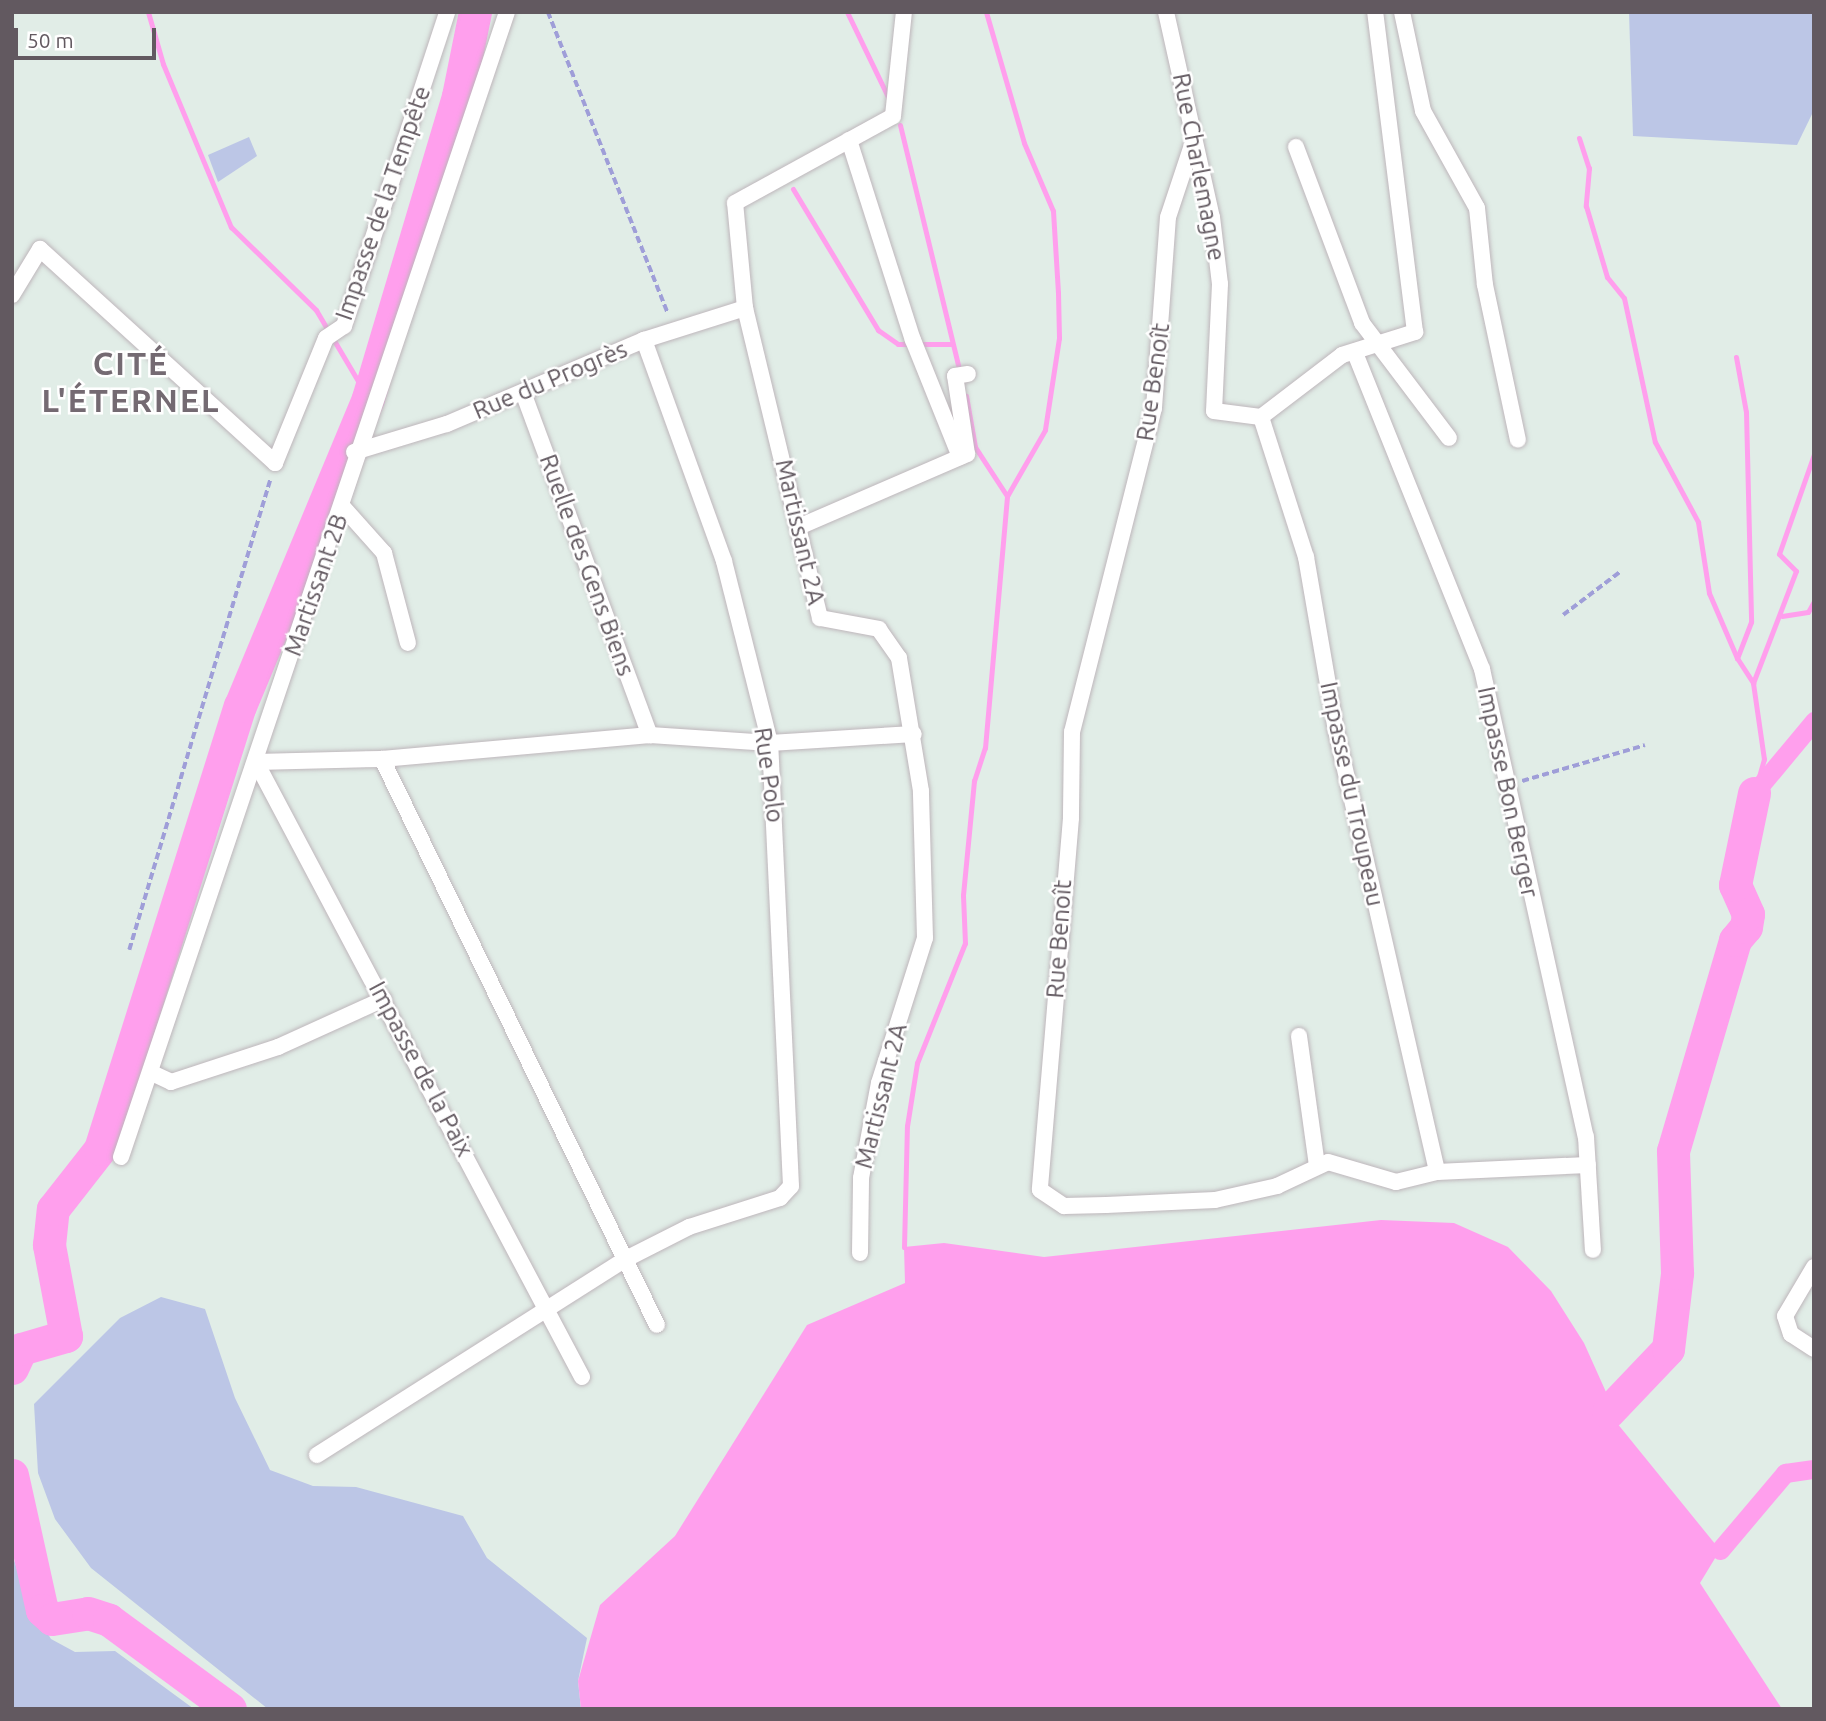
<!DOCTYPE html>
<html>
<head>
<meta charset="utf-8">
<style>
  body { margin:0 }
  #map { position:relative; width:1826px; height:1721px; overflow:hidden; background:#e1ede7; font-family:Ubuntu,sans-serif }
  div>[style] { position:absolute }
  .green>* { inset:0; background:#bcc6e6 }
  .water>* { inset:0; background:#ff9fed }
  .stream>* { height:5px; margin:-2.5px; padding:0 2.5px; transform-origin:2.5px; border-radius:2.5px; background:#ff9fed }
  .canal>* { height:19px; margin:-9.5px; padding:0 9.5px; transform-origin:9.5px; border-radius:9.5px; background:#ff9fed }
  .river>* { height:33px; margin:-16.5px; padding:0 16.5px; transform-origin:16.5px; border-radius:16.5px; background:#ff9fed }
  .path>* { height:3.5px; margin-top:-1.75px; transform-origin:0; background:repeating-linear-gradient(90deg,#9f9ed8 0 7px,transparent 0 10.5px) }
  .roads { filter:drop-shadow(0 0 2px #beb6bb) drop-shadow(0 0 2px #beb6bb) }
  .minor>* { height:16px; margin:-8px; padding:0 8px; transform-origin:8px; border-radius:8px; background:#fff }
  span { translate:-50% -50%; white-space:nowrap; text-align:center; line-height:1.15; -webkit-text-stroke:5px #fff; paint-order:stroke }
  .street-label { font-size:24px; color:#625960 }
  .district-label { font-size:32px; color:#746a72; font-weight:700; letter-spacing:2px }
  .frame { position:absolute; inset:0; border:14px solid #625960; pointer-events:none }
  .scale { position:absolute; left:14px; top:28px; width:142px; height:32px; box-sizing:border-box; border:4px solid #625960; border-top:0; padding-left:9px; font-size:21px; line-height:24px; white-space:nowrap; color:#625960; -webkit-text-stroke:5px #fff; paint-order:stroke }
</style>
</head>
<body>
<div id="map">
  <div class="green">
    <div style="clip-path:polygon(1629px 12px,1814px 12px,1814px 110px,1797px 145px,1633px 136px)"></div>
    <div style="clip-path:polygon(249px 137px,257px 156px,218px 182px,208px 155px)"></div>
    <div style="clip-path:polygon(161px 1297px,205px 1309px,235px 1398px,270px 1470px,313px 1486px,356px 1487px,463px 1516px,487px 1558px,587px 1638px,578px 1681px,581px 1709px,268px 1709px,91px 1568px,55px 1519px,38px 1473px,34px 1404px,120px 1318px)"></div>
    <div style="clip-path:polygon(12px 1554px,28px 1602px,51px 1639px,75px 1652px,115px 1651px,194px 1709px,12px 1709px)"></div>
  </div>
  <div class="water">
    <div style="clip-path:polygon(1381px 1220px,1454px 1223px,1508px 1247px,1551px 1291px,1584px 1343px,1606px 1392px,1608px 1412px,1720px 1550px,1700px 1583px,1782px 1709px,581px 1709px,578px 1681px,600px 1605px,675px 1536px,807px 1325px,905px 1283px,904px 1247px,944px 1243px,1044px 1257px)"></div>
  </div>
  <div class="stream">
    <div style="left:148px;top:12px;width:54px;rotate:73.9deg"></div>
    <div style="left:163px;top:64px;width:177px;rotate:67.4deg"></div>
    <div style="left:231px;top:227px;width:119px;rotate:44.3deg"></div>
    <div style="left:316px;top:310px;width:102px;rotate:59.4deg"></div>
    <div style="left:847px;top:12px;width:97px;rotate:64.2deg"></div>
    <div style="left:986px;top:12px;width:136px;rotate:73.8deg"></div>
    <div style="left:1024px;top:143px;width:74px;rotate:66.9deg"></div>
    <div style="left:1053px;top:211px;width:82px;rotate:86.5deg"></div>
    <div style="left:1058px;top:293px;width:45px;rotate:88.7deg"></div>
    <div style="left:1059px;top:338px;width:93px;rotate:98.7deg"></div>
    <div style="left:1045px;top:430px;width:76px;rotate:119.9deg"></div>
    <div style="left:900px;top:125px;width:255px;rotate:76.4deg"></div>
    <div style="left:1579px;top:138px;width:32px;rotate:72deg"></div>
    <div style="left:1589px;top:168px;width:38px;rotate:95deg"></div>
    <div style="left:1586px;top:206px;width:74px;rotate:73.5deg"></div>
    <div style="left:1607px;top:277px;width:27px;rotate:51deg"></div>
    <div style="left:1624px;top:298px;width:147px;rotate:77.9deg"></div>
    <div style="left:1655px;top:442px;width:91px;rotate:61.7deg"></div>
    <div style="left:1698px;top:522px;width:72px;rotate:81.2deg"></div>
    <div style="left:1709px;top:593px;width:71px;rotate:66.7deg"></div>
    <div style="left:793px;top:189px;width:165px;rotate:58.9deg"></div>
    <div style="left:878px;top:330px;width:24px;rotate:35deg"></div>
    <div style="left:898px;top:344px;width:53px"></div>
    <div style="left:1736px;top:357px;width:56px;rotate:79.7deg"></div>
    <div style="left:1746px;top:412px;width:210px;rotate:88.6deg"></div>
    <div style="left:1751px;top:622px;width:39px;rotate:111deg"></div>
    <div style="left:1737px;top:658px;width:30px;rotate:57deg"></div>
    <div style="left:1753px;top:683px;width:77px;rotate:81.8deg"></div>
    <div style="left:1764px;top:759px;width:35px;rotate:106deg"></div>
    <div style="left:1782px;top:616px;width:26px;rotate:-9deg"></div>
    <div style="left:1808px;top:612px;width:13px;rotate:-61deg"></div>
    <div style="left:1753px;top:683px;width:120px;rotate:-69deg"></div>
    <div style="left:1796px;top:571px;width:24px;rotate:-135deg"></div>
    <div style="left:1779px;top:554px;width:106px;rotate:-70.7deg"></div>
    <div style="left:904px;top:1247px;width:121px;rotate:-88.6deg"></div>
    <div style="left:907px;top:1126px;width:64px;rotate:-81deg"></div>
    <div style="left:917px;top:1063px;width:129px;rotate:-68.2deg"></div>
    <div style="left:965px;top:943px;width:48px;rotate:-92.4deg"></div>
    <div style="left:963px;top:895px;width:115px;rotate:-84.5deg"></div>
    <div style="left:974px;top:781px;width:35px;rotate:-72deg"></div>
    <div style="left:985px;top:748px;width:253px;rotate:-85deg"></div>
    <div style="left:1007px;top:496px;width:59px;rotate:-123.1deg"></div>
    <div style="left:975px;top:447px;width:52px;rotate:-100deg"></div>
  </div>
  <div class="canal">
    <div style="left:1754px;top:793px;width:94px;rotate:-50.2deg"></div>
    <div style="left:1720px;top:1550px;width:101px;rotate:-49.8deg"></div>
    <div style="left:1785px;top:1473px;width:29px;rotate:-8deg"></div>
  </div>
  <div class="river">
    <div style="left:12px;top:1368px;width:21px;rotate:-65deg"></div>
    <div style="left:21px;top:1349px;width:47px;rotate:-16.1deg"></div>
    <div style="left:66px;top:1336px;width:93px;rotate:-100.6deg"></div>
    <div style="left:49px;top:1245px;width:36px;rotate:-84deg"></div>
    <div style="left:53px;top:1209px;width:76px;rotate:-51.9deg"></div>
    <div style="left:100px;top:1149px;width:465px;rotate:-72.5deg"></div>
    <div style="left:240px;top:706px;width:334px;rotate:-67.4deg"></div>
    <div style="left:368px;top:398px;width:315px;rotate:-73.4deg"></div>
    <div style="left:458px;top:96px;width:86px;rotate:-78.6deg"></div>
    <div style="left:1608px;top:1412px;width:87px;rotate:-46.4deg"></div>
    <div style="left:1668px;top:1349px;width:77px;rotate:-83.2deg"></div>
    <div style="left:1677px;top:1273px;width:122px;rotate:-91.9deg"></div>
    <div style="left:1673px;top:1151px;width:220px;rotate:-73.6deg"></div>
    <div style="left:1735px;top:940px;width:17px;rotate:-50deg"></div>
    <div style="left:1746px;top:927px;width:13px;rotate:-81deg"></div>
    <div style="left:1748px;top:914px;width:32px;rotate:-114deg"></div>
    <div style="left:1735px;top:885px;width:94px;rotate:-78.3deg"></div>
    <div style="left:12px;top:1475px;width:138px;rotate:77.5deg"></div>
    <div style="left:42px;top:1610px;width:13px;rotate:42deg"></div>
    <div style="left:52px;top:1619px;width:36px;rotate:-9deg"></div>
    <div style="left:88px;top:1613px;width:22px;rotate:18deg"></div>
    <div style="left:109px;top:1620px;width:150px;rotate:36.3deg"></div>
  </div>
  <div class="path">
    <div style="left:548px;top:12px;width:325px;rotate:68.3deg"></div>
    <div style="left:1563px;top:615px;width:73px;rotate:-37.2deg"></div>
    <div style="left:1522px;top:781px;width:128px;rotate:-16.3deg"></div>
    <div style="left:129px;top:950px;width:492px;rotate:-73.3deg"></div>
  </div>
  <div class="roads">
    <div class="minor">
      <div style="left:1166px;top:12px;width:210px;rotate:77.4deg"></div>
      <div style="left:1212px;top:217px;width:67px;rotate:83.2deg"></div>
      <div style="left:1220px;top:284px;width:127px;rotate:92.7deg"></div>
      <div style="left:1214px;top:411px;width:47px;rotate:7.3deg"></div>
      <div style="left:1261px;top:417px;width:102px;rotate:-37.4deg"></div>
      <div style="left:1342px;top:355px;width:77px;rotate:-17.5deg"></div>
      <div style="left:1415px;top:332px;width:322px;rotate:-97.1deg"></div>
      <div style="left:1402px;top:12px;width:101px;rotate:78deg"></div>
      <div style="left:1423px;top:111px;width:111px;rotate:60.9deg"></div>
      <div style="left:1477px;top:208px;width:77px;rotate:84.1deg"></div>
      <div style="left:1485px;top:285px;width:158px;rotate:78deg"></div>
      <div style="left:1195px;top:136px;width:85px;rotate:108.4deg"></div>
      <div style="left:1168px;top:217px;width:192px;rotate:94.2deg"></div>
      <div style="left:1154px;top:408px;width:334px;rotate:104.2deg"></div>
      <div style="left:1072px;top:732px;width:86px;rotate:90.7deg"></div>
      <div style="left:1071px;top:818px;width:373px;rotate:94.8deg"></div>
      <div style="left:1040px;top:1190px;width:29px;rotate:34deg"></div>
      <div style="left:1064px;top:1206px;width:42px;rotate:-1.4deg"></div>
      <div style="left:1106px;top:1205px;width:109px;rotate:-2.6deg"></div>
      <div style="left:1215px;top:1200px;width:64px;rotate:-12.7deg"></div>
      <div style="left:1277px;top:1186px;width:56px;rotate:-25.2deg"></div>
      <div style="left:1328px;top:1162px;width:71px;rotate:16.4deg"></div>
      <div style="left:1396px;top:1182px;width:42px;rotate:-13.7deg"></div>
      <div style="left:1437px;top:1172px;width:151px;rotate:-2.7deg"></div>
      <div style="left:849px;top:140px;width:210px;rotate:72.3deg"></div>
      <div style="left:913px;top:340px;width:126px;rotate:68.1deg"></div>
      <div style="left:1296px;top:147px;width:188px;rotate:69.4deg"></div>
      <div style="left:1362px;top:323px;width:144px;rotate:52.9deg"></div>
      <div style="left:12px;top:295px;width:54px;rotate:-58.7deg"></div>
      <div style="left:40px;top:249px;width:318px;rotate:42.3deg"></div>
      <div style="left:275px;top:463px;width:135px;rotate:-67.8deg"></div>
      <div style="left:326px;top:338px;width:22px;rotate:-34deg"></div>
      <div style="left:344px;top:326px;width:330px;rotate:-71.8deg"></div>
      <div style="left:1355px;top:353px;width:341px;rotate:68.1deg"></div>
      <div style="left:1482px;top:669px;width:479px;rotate:77.5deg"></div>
      <div style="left:1586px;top:1137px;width:113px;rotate:86.5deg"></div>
      <div style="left:524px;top:395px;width:363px;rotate:69.7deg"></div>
      <div style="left:1261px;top:417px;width:147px;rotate:72.2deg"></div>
      <div style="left:1306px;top:557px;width:176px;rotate:80.2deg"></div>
      <div style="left:1336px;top:730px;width:453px;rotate:77.1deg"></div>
      <div style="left:354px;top:452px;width:97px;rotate:-16.8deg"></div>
      <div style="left:447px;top:424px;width:214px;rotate:-23.1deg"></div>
      <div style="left:644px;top:340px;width:106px;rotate:-17.6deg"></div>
      <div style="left:343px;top:507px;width:62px;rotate:48.3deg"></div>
      <div style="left:384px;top:553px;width:93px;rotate:75.1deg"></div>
      <div style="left:801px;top:526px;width:181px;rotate:-23.4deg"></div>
      <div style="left:967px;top:454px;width:79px;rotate:-98.7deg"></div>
      <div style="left:955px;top:376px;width:13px;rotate:-9deg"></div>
      <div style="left:382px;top:759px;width:629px;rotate:64.09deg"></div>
      <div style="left:1299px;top:1036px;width:130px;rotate:82.1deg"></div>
      <div style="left:152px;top:1073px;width:21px;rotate:25deg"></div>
      <div style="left:171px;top:1082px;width:113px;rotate:-18.1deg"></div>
      <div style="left:278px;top:1047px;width:116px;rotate:-24.4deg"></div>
      <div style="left:121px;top:1157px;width:1208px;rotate:-71.37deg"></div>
      <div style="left:860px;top:1253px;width:75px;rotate:-89.2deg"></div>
      <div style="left:861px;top:1178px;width:97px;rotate:-79.3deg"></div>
      <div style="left:879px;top:1083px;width:152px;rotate:-72.4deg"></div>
      <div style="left:925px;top:938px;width:147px;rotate:-91.6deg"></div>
      <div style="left:921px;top:791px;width:135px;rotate:-99.4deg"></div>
      <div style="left:899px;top:658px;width:35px;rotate:-125deg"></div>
      <div style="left:879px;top:629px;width:60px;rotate:-169.4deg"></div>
      <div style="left:820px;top:618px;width:319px;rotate:-103.6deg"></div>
      <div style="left:745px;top:308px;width:105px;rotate:-95.4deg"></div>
      <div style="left:735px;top:203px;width:180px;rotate:-28.8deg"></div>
      <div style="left:893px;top:116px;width:105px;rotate:-84deg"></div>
      <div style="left:1814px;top:1267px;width:57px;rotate:120.6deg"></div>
      <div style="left:1785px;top:1316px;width:19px;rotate:72deg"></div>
      <div style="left:1791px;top:1334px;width:27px;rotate:33deg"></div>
      <div style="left:582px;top:1377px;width:696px;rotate:-117.93deg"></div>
      <div style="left:256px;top:762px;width:126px;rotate:-1.4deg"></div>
      <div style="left:382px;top:759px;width:269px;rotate:-5.1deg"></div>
      <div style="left:650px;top:735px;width:120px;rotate:3.8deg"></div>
      <div style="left:770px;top:743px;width:144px;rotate:-3.6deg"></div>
      <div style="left:317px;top:1455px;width:366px;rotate:-32.4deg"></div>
      <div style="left:626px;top:1259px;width:71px;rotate:-26.9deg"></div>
      <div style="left:689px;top:1227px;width:96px;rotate:-17.7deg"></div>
      <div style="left:780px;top:1198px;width:16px;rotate:-47deg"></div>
      <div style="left:791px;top:1186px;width:443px;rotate:-92.7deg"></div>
      <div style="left:770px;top:743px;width:188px;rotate:-104.2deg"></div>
      <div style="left:724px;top:561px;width:235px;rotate:-109.9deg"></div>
    </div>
  </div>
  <div class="street-label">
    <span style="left:1199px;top:167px;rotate:79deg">Rue Charlemagne</span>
    <span style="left:383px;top:203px;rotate:-71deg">Impasse de la Tempête</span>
    <span style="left:550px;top:380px;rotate:-23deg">Rue du Progrès</span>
    <span style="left:1153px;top:382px;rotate:-82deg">Rue Benoît</span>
    <span style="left:800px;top:532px;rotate:77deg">Martissant 2A</span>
    <span style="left:587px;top:565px;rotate:70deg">Ruelle des Gens Biens</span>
    <span style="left:316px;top:585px;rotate:-71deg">Martissant 2B</span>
    <span style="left:769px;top:775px;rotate:82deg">Rue Polo</span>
    <span style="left:1508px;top:792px;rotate:78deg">Impasse Bon Berger</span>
    <span style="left:1352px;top:794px;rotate:78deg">Impasse du Troupeau</span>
    <span style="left:1059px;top:939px;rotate:-86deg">Rue Benoît</span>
    <span style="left:421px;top:1069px;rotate:62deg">Impasse de la Paix</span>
    <span style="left:881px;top:1096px;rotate:-76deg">Martissant 2A</span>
  </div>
  <div class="district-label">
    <span style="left:131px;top:382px">CITÉ<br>L'ÉTERNEL</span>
  </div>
  <div class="frame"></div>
  <div class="scale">50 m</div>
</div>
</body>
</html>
